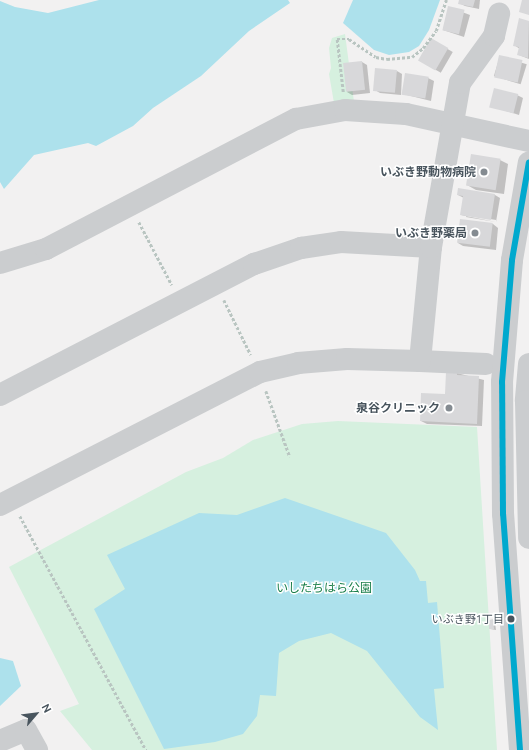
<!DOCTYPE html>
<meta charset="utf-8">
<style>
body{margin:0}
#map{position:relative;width:529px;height:750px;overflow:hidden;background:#f2f1f1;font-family:Ubuntu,"Noto Sans JP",sans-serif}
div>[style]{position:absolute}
.green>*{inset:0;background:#d6f0df}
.water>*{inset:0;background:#ade1ec}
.shadow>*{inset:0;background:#0003;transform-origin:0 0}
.building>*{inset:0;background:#d8d8da;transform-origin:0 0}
.path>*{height:2.5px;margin-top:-1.25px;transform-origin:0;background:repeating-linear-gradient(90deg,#b9c5c1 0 3px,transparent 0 5px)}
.minor>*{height:22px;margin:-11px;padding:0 11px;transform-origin:11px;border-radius:11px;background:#cbcdcf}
.bus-1>*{height:6px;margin:-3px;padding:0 3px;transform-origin:3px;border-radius:3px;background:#00a9ce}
.dots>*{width:11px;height:11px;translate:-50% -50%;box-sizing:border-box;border:2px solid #fff;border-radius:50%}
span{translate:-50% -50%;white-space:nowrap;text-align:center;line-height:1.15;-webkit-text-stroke:3px #fff;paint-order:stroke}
.bus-label{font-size:11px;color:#48545d}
.right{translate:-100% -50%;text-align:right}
.poi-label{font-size:12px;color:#48545d;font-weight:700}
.park-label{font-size:12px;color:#197e49}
.north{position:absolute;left:16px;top:694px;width:40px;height:40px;-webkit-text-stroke:3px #fff;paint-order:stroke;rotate:62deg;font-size:11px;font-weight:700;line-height:16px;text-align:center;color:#48545d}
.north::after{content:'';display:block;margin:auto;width:14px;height:18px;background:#48545d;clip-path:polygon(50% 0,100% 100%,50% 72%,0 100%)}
</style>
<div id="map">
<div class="green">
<div style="clip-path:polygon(345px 34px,354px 102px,334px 103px,329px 74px,331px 68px,329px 48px,332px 38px)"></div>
<div style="clip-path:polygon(338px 421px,477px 427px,497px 750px,92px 750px,60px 711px,79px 704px,9px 567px,186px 472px,223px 458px,253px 440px,302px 424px)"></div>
</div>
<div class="water">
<div style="clip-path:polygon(99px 0,288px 0,290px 3px,249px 31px,201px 76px,153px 108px,133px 126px,96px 146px,88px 143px,34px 155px,4px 189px,0 182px,0 1px,15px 7px,48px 13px)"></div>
<div style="clip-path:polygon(353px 0,440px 0,429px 30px,419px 46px,409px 52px,389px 55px,374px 50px,343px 23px)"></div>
<div style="clip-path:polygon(285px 498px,386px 533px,415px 570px,420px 581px,426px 581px,428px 603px,437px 602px,444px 688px,434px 689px,438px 730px,420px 717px,367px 651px,331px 633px,299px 641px,279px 653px,276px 696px,260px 695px,257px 716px,243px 734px,215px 742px,164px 749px,94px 609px,125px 589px,107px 555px,199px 513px,237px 515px)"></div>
<div style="clip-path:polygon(0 658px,13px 661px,21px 686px,0 706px)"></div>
</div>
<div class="shadow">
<div style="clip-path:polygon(460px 0,480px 0,479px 9px,465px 6px,459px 3px)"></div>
<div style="clip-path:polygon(449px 7px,470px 15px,464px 37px,443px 30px)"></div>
<div style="clip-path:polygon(520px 19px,529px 22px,529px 59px,519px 55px,520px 49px,514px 45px)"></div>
<div style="left:432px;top:40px;width:24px;height:24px;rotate:30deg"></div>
<div style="left:500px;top:56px;width:28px;height:21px;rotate:17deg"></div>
<div style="clip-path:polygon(362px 62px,367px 65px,370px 93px,352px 95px,347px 92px)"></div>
<div style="clip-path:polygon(397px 71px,402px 74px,401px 95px,380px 93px,375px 90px)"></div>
<div style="clip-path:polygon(428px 78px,434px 81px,431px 101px,403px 94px)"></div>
<div style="clip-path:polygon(517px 95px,523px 98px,519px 115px,490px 106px)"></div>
<div style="clip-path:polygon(500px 160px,508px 164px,504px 194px,476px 190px,467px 185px)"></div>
<div style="clip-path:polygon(evenodd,458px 195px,495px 195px,500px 198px,496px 222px,461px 215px,464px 198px,458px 195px,466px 215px,496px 220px,496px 222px,466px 217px,466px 215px)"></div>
<div style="clip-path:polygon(461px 220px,493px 224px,498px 228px,496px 250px,463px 246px,458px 243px)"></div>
<div style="clip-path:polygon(457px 373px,484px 380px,482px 426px,427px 424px,421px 421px,446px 395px)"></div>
<div style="clip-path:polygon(493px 620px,495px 622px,496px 630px,490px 629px)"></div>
</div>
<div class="building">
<div style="clip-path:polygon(459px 0,475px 0,473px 7px,458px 4px)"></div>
<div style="clip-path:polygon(522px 0,529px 0,529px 15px,519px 12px)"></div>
<div style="left:448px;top:6px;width:17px;height:25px;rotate:13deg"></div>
<div style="clip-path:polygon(519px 18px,529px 21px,528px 58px,517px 55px,519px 47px,513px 46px)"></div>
<div style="left:431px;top:38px;width:20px;height:26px;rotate:30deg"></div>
<div style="left:499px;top:55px;width:24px;height:23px;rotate:12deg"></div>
<div style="left:362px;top:61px;width:29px;height:19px;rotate:84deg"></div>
<div style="left:375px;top:68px;width:22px;height:23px;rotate:5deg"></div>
<div style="left:405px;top:73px;width:24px;height:22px;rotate:9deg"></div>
<div style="left:494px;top:88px;width:25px;height:20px;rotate:14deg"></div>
<div style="left:471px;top:154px;width:30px;height:32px;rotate:9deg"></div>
<div style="clip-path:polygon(458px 188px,495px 194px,491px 220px,460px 215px,463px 196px,457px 195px)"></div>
<div style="left:460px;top:219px;width:33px;height:24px;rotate:7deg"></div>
<div style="clip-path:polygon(446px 372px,457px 372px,457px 375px,479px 376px,477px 424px,420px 421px,421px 393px,445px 394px)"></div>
<div style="clip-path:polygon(493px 619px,494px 629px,489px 629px,489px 620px)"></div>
</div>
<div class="path">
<div style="left:343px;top:92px;width:53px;rotate:-96.5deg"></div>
<div style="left:337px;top:39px;width:12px"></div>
<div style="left:349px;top:39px;width:32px;rotate:34deg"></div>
<div style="left:376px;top:57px;width:11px;rotate:10deg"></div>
<div style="left:387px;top:59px;width:25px;rotate:-5deg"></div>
<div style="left:412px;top:57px;width:14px;rotate:-39deg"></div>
<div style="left:423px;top:48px;width:21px;rotate:-53deg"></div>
<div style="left:436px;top:31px;width:33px;rotate:-72deg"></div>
<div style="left:139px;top:222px;width:71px;rotate:62.4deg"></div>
<div style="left:224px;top:300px;width:61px;rotate:63.9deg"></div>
<div style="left:266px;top:391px;width:70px;rotate:70deg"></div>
<div style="left:20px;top:516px;width:266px;rotate:61.7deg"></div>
</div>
<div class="minor">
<div style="left:0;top:263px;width:48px;rotate:-16.9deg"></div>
<div style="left:46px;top:249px;width:282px;rotate:-27.5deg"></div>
<div style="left:296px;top:119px;width:50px;rotate:-10.4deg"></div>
<div style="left:345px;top:110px;width:61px;rotate:3.8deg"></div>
<div style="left:406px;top:114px;width:126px;rotate:12.4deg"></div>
<div style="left:420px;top:361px;width:66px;rotate:2.6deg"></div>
<div style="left:529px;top:364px;width:37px;rotate:95deg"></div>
<div style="left:526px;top:401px;width:137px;rotate:88.7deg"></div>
<div style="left:0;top:395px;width:286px;rotate:-27.3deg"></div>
<div style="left:254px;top:264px;width:50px;rotate:-18.8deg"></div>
<div style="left:301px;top:248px;width:40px;rotate:-8.5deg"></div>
<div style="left:341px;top:242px;width:90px;rotate:3.2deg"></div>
<div style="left:0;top:505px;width:292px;rotate:-27.1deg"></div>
<div style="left:260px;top:372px;width:39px;rotate:-13deg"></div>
<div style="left:298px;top:363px;width:49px;rotate:-4.7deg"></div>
<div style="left:347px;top:359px;width:73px;rotate:1.6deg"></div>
<div style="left:420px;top:361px;width:115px;rotate:-84.5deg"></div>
<div style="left:431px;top:247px;width:167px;rotate:-80deg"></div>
<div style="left:460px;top:83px;width:58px;rotate:-54.1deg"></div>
<div style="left:494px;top:36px;width:23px;rotate:-77deg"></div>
<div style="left:0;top:741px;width:28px;rotate:-23deg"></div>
<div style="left:26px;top:730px;width:23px;rotate:61deg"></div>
<div style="left:520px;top:750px;width:237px;rotate:-94.1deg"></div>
<div style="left:503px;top:514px;width:132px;rotate:-90.4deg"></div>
<div style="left:502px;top:382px;width:122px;rotate:-85.3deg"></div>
<div style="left:512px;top:260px;width:99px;rotate:-80.2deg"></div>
</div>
<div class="bus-1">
<div style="left:520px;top:750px;width:237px;rotate:-94.1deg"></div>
<div style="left:503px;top:514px;width:132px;rotate:-90.4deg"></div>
<div style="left:502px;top:382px;width:122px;rotate:-85.3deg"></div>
<div style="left:512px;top:260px;width:99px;rotate:-80.2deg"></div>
</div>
<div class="dots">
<div style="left:484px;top:172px;background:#848b91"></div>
<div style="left:475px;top:233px;background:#848b91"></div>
<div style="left:449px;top:408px;background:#848b91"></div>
<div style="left:511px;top:619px;background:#48545d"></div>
</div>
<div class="bus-label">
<span class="right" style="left:504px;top:619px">いぶき野1丁目</span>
</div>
<div class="poi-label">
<span class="right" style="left:476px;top:172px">いぶき野動物病院</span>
<span class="right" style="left:467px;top:233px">いぶき野薬局</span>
<span class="right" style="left:440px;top:408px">泉谷クリニック</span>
</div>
<div class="park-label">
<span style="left:324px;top:588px">いしたちはら公園</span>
</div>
<div class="north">N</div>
</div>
